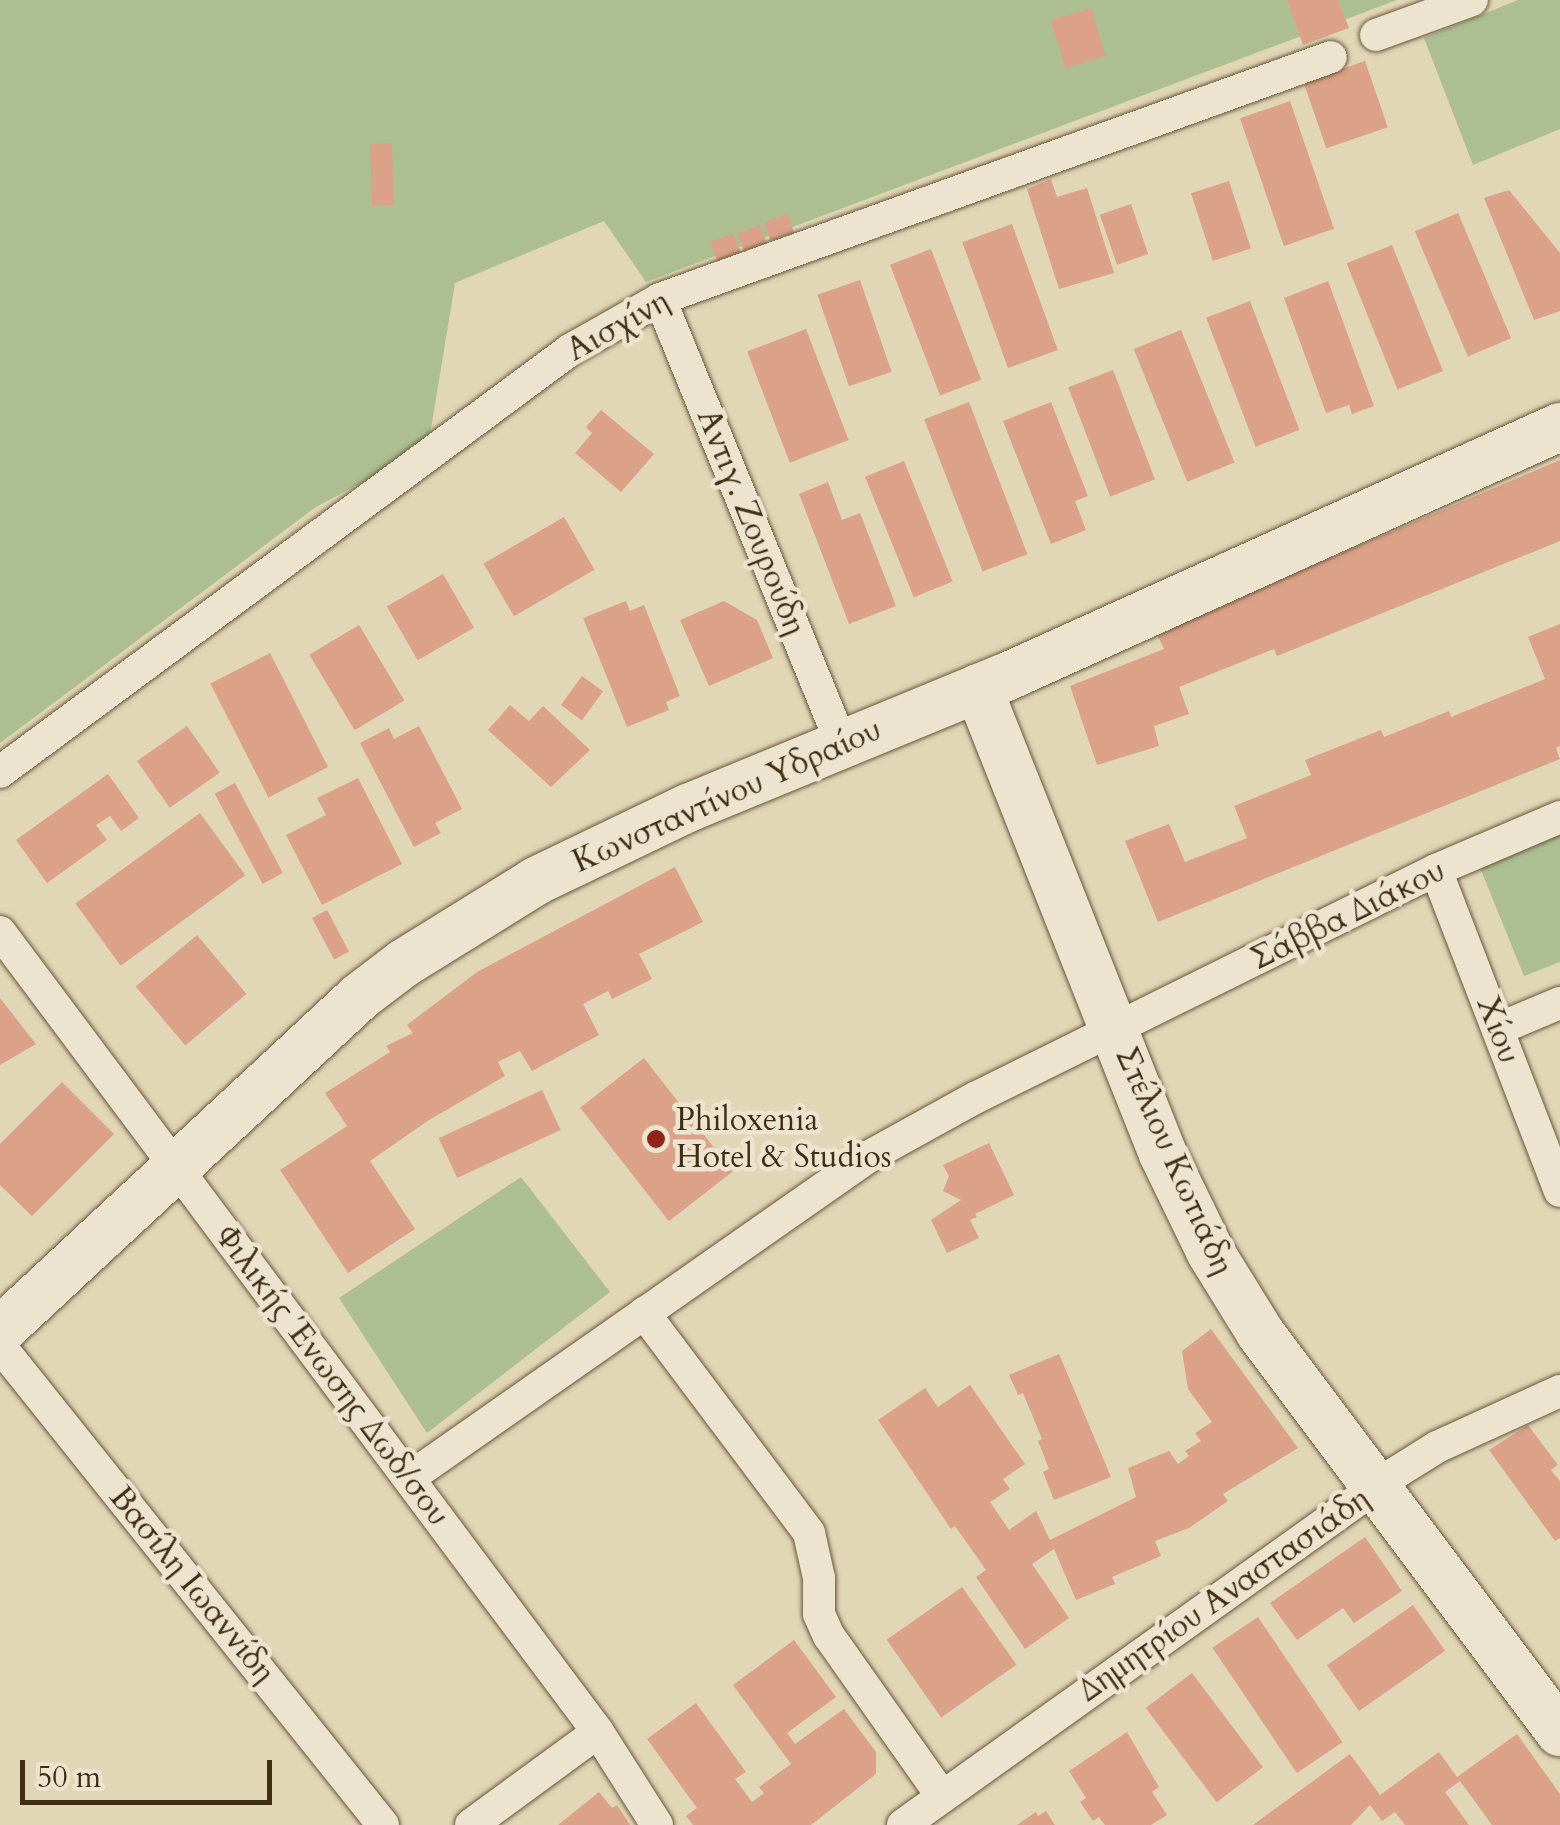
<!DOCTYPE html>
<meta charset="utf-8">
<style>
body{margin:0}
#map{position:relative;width:1560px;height:1825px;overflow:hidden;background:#e1d6b5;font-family:Cardo,serif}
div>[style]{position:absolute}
.green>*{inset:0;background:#adbf92}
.building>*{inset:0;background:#dca289;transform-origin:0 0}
.roads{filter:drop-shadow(0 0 2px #68573c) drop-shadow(0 0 2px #68573c)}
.street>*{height:32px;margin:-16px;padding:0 16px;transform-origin:16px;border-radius:16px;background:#ece4cf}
.secondary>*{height:48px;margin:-24px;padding:0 24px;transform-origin:24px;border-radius:24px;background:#ece4cf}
.dots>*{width:28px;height:28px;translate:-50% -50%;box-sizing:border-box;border:5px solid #ece4cf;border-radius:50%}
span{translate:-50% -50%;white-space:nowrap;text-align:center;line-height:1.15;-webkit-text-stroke:9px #ece4cf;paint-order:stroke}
.street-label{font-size:32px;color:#402d14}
.poi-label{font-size:32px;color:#402d14}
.left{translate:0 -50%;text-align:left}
.scale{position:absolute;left:20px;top:1760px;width:252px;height:45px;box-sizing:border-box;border:5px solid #402d14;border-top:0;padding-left:12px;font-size:30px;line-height:35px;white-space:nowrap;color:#402d14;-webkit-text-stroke:8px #ece4cf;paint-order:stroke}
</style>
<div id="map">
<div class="green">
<div style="clip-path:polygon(0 0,1397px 0,646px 282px,604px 221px,455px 283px,428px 447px,316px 507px,0 743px)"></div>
<div style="clip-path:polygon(1518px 0,1560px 0,1560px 129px,1473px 165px,1424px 38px)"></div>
<div style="clip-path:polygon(1560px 818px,1560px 962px,1524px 976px,1474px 853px)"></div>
<div style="clip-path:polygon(521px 1177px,610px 1292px,427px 1433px,339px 1298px)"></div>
</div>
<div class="building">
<div style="clip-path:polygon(1287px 0,1338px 0,1349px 28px,1303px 45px)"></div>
<div style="left:1091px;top:8px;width:50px;height:42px;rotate:73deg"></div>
<div style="left:1365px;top:61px;width:70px;height:65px;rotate:71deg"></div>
<div style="left:1290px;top:101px;width:135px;height:53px;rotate:71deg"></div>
<div style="left:392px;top:143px;width:62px;height:22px;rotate:88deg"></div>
<div style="clip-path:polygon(1051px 179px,1057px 197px,1087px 188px,1114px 273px,1059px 289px,1027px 189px)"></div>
<div style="left:1229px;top:181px;width:71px;height:40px;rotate:72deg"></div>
<div style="clip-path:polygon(1509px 190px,1560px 253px,1560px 311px,1534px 320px,1484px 198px)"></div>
<div style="left:1131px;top:204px;width:53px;height:33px;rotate:71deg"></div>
<div style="left:1458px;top:213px;width:136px;height:47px;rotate:67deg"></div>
<div style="left:788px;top:214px;width:20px;height:25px;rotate:72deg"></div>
<div style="left:1012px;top:224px;width:134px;height:53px;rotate:70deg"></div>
<div style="left:760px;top:225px;width:20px;height:24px;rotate:70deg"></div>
<div style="left:733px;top:233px;width:22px;height:25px;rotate:68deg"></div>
<div style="left:1392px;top:245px;width:136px;height:49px;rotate:68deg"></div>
<div style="left:931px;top:249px;width:140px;height:44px;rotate:69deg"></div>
<div style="left:860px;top:280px;width:97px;height:45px;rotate:71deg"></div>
<div style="clip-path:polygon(1328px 281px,1374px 406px,1352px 414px,1349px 405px,1326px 413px,1284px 298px)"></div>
<div style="left:1250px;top:301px;width:138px;height:47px;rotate:69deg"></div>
<div style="left:806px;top:329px;width:119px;height:63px;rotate:69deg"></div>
<div style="left:1181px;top:330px;width:143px;height:51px;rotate:68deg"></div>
<div style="left:1113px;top:370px;width:117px;height:48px;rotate:69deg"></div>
<div style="left:969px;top:402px;width:163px;height:48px;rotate:69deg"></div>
<div style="clip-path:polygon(1051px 402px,1088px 496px,1075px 501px,1086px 530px,1051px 544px,1003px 421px)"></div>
<div style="clip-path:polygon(601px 410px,654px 454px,621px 492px,575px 453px,592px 433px,586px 427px)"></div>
<div style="clip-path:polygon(1560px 460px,1560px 541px,1277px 656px,1274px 649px,1179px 687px,1189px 714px,1154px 726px,1159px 746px,1097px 765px,1070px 686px,1164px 649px,1156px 632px)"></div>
<div style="left:904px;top:461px;width:130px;height:42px;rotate:68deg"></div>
<div style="clip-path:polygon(828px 482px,842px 520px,860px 513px,896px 606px,849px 624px,799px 494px)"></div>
<div style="left:564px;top:517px;width:61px;height:93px;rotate:60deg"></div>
<div style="left:443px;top:574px;width:62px;height:65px;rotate:60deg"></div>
<div style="clip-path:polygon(626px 601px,630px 611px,644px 605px,680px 696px,666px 702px,669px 710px,627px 727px,583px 618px)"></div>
<div style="clip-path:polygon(724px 601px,757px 620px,773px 658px,709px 686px,680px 620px)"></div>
<div style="clip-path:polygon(1560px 624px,1560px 746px,1556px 748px,1560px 759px,1158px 922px,1125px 841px,1169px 824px,1185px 862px,1247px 838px,1234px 806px,1311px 775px,1305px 760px,1381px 730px,1384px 737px,1449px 711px,1451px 717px,1545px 679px,1528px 637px)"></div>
<div style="left:359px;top:625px;width:88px;height:58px;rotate:59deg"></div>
<div style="left:270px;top:653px;width:128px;height:67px;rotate:63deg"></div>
<div style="left:582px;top:676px;width:26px;height:36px;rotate:36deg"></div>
<div style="clip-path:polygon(510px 705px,529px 721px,543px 706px,590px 750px,551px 787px,488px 730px)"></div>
<div style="left:187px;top:726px;width:57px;height:61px;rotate:55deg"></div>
<div style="clip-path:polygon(419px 726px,462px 809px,435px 823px,441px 833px,414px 847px,360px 743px,389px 728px,394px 739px)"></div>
<div style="clip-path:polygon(108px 774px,139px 818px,121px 831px,110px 816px,96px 825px,107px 840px,47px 883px,16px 840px)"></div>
<div style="clip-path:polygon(358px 778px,402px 864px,322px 905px,286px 835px,326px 815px,317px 798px)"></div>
<div style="left:235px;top:783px;width:102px;height:23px;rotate:62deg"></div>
<div style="left:200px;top:813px;width:77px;height:154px;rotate:54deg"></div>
<div style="clip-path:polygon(675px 867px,703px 922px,639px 954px,652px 979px,612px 999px,608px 991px,583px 1004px,599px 1035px,532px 1071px,520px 1051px,498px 1062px,505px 1076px,429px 1120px,370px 1161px,415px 1229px,348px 1273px,280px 1170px,347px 1126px,325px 1093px,390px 1052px,386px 1046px,413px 1033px,407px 1025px,477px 972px)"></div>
<div style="left:327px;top:910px;width:47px;height:17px;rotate:62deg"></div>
<div style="left:197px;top:935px;width:77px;height:80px;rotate:50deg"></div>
<div style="clip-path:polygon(0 998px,36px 1044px,0 1065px)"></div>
<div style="left:644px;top:1058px;width:144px;height:81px;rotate:52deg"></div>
<div style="clip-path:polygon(62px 1082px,114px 1134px,32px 1216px,0 1185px,0 1144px)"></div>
<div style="left:542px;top:1090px;width:44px;height:114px;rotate:65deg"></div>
<div style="clip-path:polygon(989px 1143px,1014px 1195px,975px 1214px,977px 1217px,970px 1220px,979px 1238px,947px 1253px,931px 1220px,961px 1200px,943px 1191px,949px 1176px,943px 1165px)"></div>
<div style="clip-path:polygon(1211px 1329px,1298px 1448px,1223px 1494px,1228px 1501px,1189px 1528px,1155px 1541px,1161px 1556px,1112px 1577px,1115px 1584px,1076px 1600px,1054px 1549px,1032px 1564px,1069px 1618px,1025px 1649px,976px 1577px,986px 1570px,955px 1526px,951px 1529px,878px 1420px,925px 1388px,938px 1407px,970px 1385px,1025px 1464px,1003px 1479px,1010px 1489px,990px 1502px,1009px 1530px,1036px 1511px,1050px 1540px,1136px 1497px,1128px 1468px,1169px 1451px,1178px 1464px,1189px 1456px,1185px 1451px,1201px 1441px,1195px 1433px,1212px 1422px,1188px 1389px,1182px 1351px)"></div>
<div style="clip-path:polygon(1059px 1354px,1111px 1477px,1054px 1500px,1043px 1472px,1049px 1469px,1038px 1441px,1042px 1439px,1023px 1393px,1018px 1395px,1009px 1375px)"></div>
<div style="clip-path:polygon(1528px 1425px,1558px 1465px,1551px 1470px,1560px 1481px,1560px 1538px,1555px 1541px,1489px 1450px)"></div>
<div style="clip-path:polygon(1365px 1537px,1402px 1591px,1354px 1623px,1343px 1608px,1297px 1640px,1270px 1603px)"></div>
<div style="left:962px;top:1587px;width:95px;height:92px;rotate:55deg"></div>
<div style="left:1413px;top:1605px;width:56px;height:105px;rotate:55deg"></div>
<div style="left:1258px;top:1617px;width:151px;height:55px;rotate:56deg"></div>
<div style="clip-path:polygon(794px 1640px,836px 1697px,787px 1733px,795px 1744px,844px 1709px,876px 1752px,876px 1774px,811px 1825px,693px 1825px,686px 1816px,697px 1808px,647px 1739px,696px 1703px,746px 1772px,735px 1779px,752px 1802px,764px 1793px,759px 1787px,791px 1764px,733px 1685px)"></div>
<div style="left:1192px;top:1673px;width:118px;height:58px;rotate:53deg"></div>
<div style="clip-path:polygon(1127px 1732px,1159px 1787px,1152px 1792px,1167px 1815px,1151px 1825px,1105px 1825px,1099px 1817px,1093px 1821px,1080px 1802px,1086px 1798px,1069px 1771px)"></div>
<div style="clip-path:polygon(1517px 1734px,1560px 1794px,1560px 1825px,1492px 1825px,1460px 1781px,1445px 1792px,1469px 1825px,1405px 1825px,1395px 1812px,1382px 1821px,1370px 1805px,1351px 1825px,1253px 1825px,1350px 1754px,1380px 1795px,1439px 1752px,1457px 1777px)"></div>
<div style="clip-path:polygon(599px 1792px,612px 1808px,617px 1805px,630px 1825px,558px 1825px)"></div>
<div style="clip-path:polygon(1046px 1811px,1055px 1825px,1017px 1825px,1036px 1812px,1038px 1816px)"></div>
</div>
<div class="roads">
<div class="street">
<div style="left:1376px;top:35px;width:102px;rotate:-20deg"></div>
<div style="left:660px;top:299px;width:482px;rotate:67.8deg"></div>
<div style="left:0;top:772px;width:709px;rotate:-36.51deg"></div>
<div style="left:570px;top:350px;width:103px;rotate:-29.5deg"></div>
<div style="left:660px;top:299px;width:713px;rotate:-19.83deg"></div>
<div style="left:1436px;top:870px;width:344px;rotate:68.9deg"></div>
<div style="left:0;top:932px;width:999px;rotate:53.22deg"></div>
<div style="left:598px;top:1732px;width:110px;rotate:57.6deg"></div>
<div style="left:1498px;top:1029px;width:67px;rotate:-22.8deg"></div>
<div style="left:644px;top:1313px;width:275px;rotate:53.1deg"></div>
<div style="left:809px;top:1533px;width:46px;rotate:77.5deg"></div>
<div style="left:819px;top:1578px;width:36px;rotate:90deg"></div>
<div style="left:819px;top:1614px;width:24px;rotate:66deg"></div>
<div style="left:829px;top:1636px;width:194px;rotate:54.8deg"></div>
<div style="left:0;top:1346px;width:613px;rotate:51.35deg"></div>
<div style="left:409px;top:1478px;width:560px;rotate:-34.97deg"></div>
<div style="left:868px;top:1157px;width:122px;rotate:-28.9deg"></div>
<div style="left:975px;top:1098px;width:514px;rotate:-26.32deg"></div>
<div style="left:1436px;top:870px;width:135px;rotate:-23.1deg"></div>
<div style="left:471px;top:1825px;width:157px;rotate:-36.2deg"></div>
<div style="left:903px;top:1825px;width:607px;rotate:-35.55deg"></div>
<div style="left:1397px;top:1472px;width:47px;rotate:-32deg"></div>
<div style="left:1437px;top:1447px;width:135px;rotate:-24.5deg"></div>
</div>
<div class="secondary">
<div style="left:978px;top:688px;width:501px;rotate:68.35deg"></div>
<div style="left:1163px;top:1154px;width:110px;rotate:64.1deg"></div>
<div style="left:1211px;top:1253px;width:95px;rotate:58.3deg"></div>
<div style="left:1261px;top:1334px;width:498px;rotate:53.1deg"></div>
<div style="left:0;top:1331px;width:489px;rotate:-42.9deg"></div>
<div style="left:358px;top:998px;width:58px;rotate:-37.3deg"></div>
<div style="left:404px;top:963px;width:155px;rotate:-31.8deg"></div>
<div style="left:536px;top:881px;width:169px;rotate:-25.7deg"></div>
<div style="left:688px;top:808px;width:342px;rotate:-22.4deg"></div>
<div style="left:1004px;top:678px;width:610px;rotate:-24.3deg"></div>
</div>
</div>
<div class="dots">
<div style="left:656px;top:1139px;background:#8f2418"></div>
</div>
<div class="street-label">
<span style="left:618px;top:326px;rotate:-29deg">Αισχίνη</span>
<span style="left:751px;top:522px;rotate:68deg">Αντιγ. Ζουρούδη</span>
<span style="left:727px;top:796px;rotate:-24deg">Κωνσταντίνου Υδραίου</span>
<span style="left:1348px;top:915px;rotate:-26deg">Σάββα Διάκου</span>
<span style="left:1498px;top:1030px;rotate:69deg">Χίου</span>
<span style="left:1174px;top:1161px;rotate:66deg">Στέλιου Κωτιάδη</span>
<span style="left:332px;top:1376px;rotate:53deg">Φιλικής Ένωσης Δωδ/σου</span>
<span style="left:192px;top:1585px;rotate:51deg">Βασίλη Ιωαννίδη</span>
<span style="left:1224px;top:1595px;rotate:-35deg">Δημητρίου Αναστασιάδη</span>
</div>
<div class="poi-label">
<span class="left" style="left:676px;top:1139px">Philoxenia<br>Hotel &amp; Studios</span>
</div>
<div class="scale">50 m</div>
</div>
